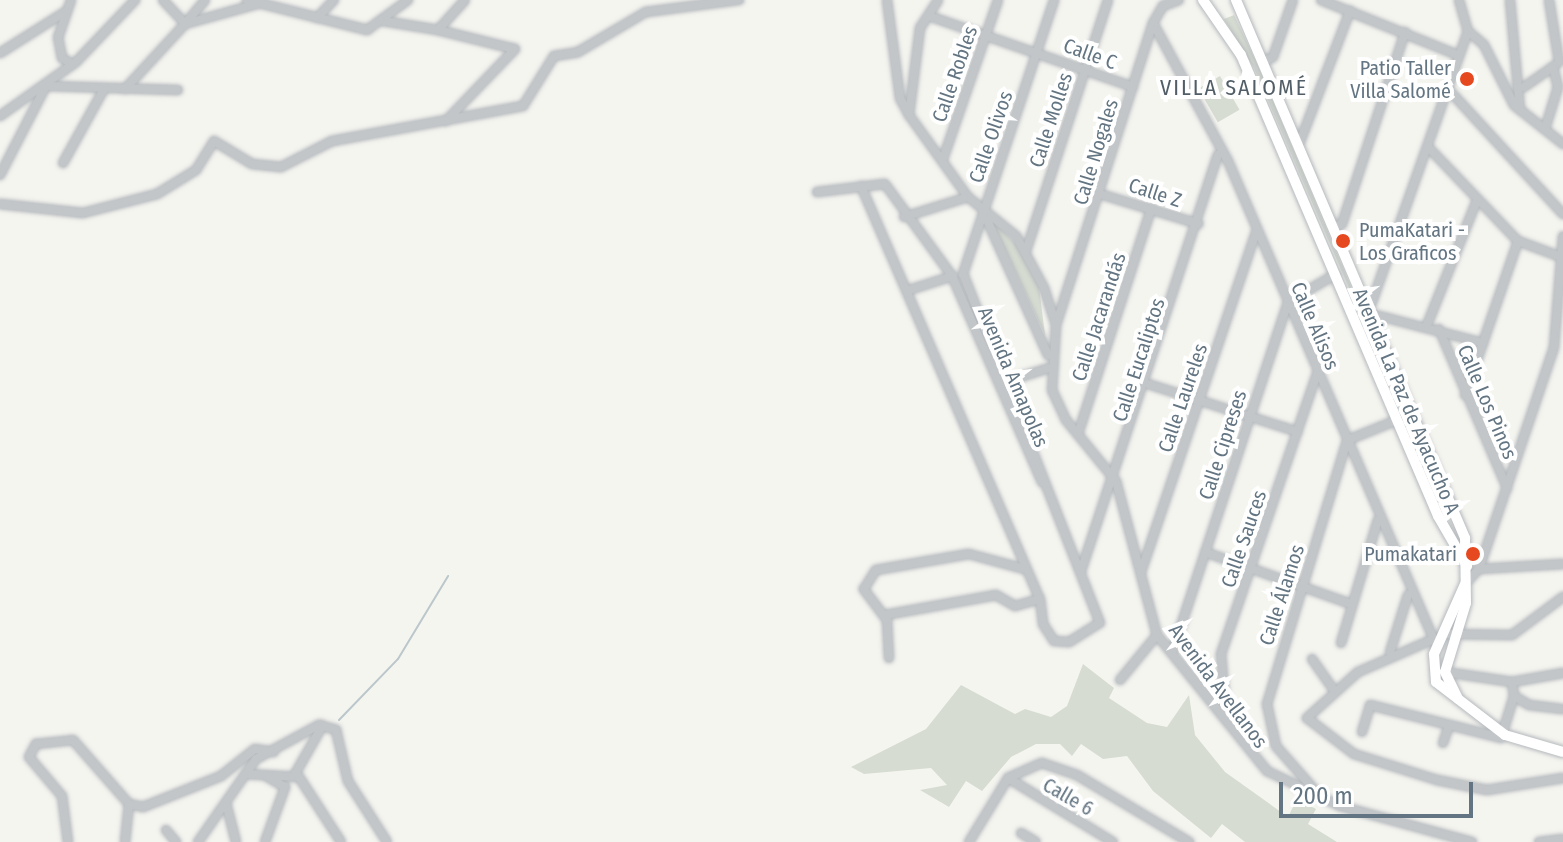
<!DOCTYPE html>
<meta charset="utf-8">
<style>
body{margin:0}
#map{position:relative;width:1563px;height:842px;overflow:hidden;background:#f5f5f0;font-family:"Fira Sans Condensed",sans-serif}
div>[style]{position:absolute}
.green>*{inset:0;background:#d6dcd1;transform-origin:0 0}
.stream>*{height:2px;margin:-1px;padding:0 1px;transform-origin:1px;border-radius:1px;background:#bbc7cb}
.roads{filter:drop-shadow(0 0 2px #b5b9bd) drop-shadow(0 0 2px #b5b9bd)}
.minor>*{height:8px;margin:-4px;padding:0 4px;transform-origin:4px;border-radius:4px;background:#c2c6c9}
.major>*{height:10px;margin:-5px;padding:0 5px;transform-origin:5px;border-radius:5px;background:#fff}
.dots>*{width:22px;height:22px;translate:-50% -50%;box-sizing:border-box;border:4px solid #fff;border-radius:50%}
span{translate:-50% -50%;white-space:nowrap;text-align:center;line-height:1.15;-webkit-text-stroke:8px #fff;paint-order:stroke}
.street-label{font-size:20px;color:#637582}
.poi-label{font-size:20px;color:#637582}
.right{translate:-100% -50%;text-align:right}
.left{translate:0 -50%;text-align:left}
.neighbourhood-label{font-size:22px;color:#515e67;letter-spacing:2px}
.scale{position:absolute;left:1279px;top:782px;width:194px;height:36px;box-sizing:border-box;border:4px solid #637582;border-top:0;padding-left:10px;font-size:24px;line-height:28px;white-space:nowrap;color:#637582;-webkit-text-stroke:6px #fff;paint-order:stroke}
</style>
<div id="map">
<div class="green">
<div style="clip-path:polygon(1234px 15px,1258px 66px,1462px 550px,1254px 68px,1224px 19px)"></div>
<div style="left:1220px;top:76px;width:39px;height:25px;rotate:60deg"></div>
<div style="clip-path:polygon(991px 219px,1019px 247px,1039px 287px,1045px 335px)"></div>
<div style="clip-path:polygon(1083px 664px,1114px 688px,1109px 698px,1147px 723px,1167px 727px,1189px 695px,1195px 735px,1225px 772px,1288px 817px,1297px 799px,1316px 809px,1308px 824px,1337px 842px,1245px 842px,1222px 824px,1211px 838px,1153px 791px,1127px 756px,1103px 759px,1081px 744px,1072px 756px,1060px 744px,1036px 744px,1011px 757px,982px 791px,966px 781px,949px 807px,920px 790px,947px 785px,931px 768px,864px 774px,851px 767px,926px 729px,961px 685px,1015px 714px,1025px 709px,1051px 717px,1067px 706px)"></div>
</div>
<div class="stream">
<div style="left:339px;top:720px;width:85px;rotate:-46deg"></div>
<div style="left:398px;top:659px;width:97px;rotate:-58.9deg"></div>
</div>
<div class="roads">
<div class="minor">
<div style="left:71px;top:0;width:39px;rotate:109deg"></div>
<div style="left:58px;top:37px;width:21px;rotate:79deg"></div>
<div style="left:62px;top:58px;width:12px;rotate:31deg"></div>
<div style="left:163px;top:0;width:33px;rotate:47deg"></div>
<div style="left:185px;top:24px;width:31px;rotate:-50deg"></div>
<div style="left:247px;top:0;width:124px;rotate:14deg"></div>
<div style="left:367px;top:30px;width:51px;rotate:-36.2deg"></div>
<div style="left:887px;top:0;width:99px;rotate:82.4deg"></div>
<div style="left:900px;top:98px;width:19px;rotate:62deg"></div>
<div style="left:909px;top:115px;width:101px;rotate:54.3deg"></div>
<div style="left:968px;top:197px;width:62px;rotate:39.1deg"></div>
<div style="left:1016px;top:236px;width:59px;rotate:61.7deg"></div>
<div style="left:1044px;top:288px;width:39px;rotate:72deg"></div>
<div style="left:1056px;top:325px;width:65px;rotate:93.5deg"></div>
<div style="left:1052px;top:390px;width:33px;rotate:65deg"></div>
<div style="left:1066px;top:420px;width:79px;rotate:50.7deg"></div>
<div style="left:1116px;top:481px;width:159px;rotate:75.1deg"></div>
<div style="left:1157px;top:635px;width:175px;rotate:51deg"></div>
<div style="left:1267px;top:771px;width:81px;rotate:25.6deg"></div>
<div style="left:1340px;top:806px;width:137px;rotate:15.3deg"></div>
<div style="left:1321px;top:0;width:148px;rotate:21.9deg"></div>
<div style="left:1459px;top:0;width:32px;rotate:74deg"></div>
<div style="left:1468px;top:31px;width:299px;rotate:109.5deg"></div>
<div style="left:1368px;top:313px;width:119px;rotate:14.6deg"></div>
<div style="left:1510px;top:0;width:110px;rotate:84.8deg"></div>
<div style="left:1549px;top:0;width:63px;rotate:80.8deg"></div>
<div style="left:932px;top:17px;width:213px;rotate:19.2deg"></div>
<div style="left:317px;top:18px;width:25px;rotate:-47deg"></div>
<div style="left:383px;top:21px;width:56px;rotate:9.3deg"></div>
<div style="left:438px;top:30px;width:40px;rotate:-48deg"></div>
<div style="left:1153px;top:23px;width:157px;rotate:61.5deg"></div>
<div style="left:1228px;top:161px;width:529px;rotate:66.73deg"></div>
<div style="left:438px;top:30px;width:79px;rotate:13.9deg"></div>
<div style="left:515px;top:49px;width:100px;rotate:133.8deg"></div>
<div style="left:1468px;top:31px;width:21px;rotate:41deg"></div>
<div style="left:1484px;top:45px;width:67px;rotate:63.4deg"></div>
<div style="left:1514px;top:105px;width:63px;rotate:38.5deg"></div>
<div style="left:0;top:53px;width:77px;rotate:-32.2deg"></div>
<div style="left:1262px;top:62px;width:12px;rotate:-24deg"></div>
<div style="left:1273px;top:57px;width:60px;rotate:-70.7deg"></div>
<div style="left:1524px;top:87px;width:38px;rotate:-35deg"></div>
<div style="left:125px;top:89px;width:88px;rotate:-47.3deg"></div>
<div style="left:185px;top:24px;width:75px;rotate:-15.5deg"></div>
<div style="left:1448px;top:89px;width:170px;rotate:47.4deg"></div>
<div style="left:909px;top:115px;width:88px;rotate:-82.8deg"></div>
<div style="left:920px;top:28px;width:33px;rotate:-57deg"></div>
<div style="left:0;top:116px;width:93px;rotate:-35.4deg"></div>
<div style="left:76px;top:62px;width:86px;rotate:-46.4deg"></div>
<div style="left:1545px;top:129px;width:44px;rotate:-72.8deg"></div>
<div style="left:1558px;top:87px;width:21px;rotate:-104deg"></div>
<div style="left:1298px;top:147px;width:146px;rotate:-69.1deg"></div>
<div style="left:1429px;top:148px;width:129px;rotate:46.3deg"></div>
<div style="left:1518px;top:241px;width:46px;rotate:20.4deg"></div>
<div style="left:943px;top:159px;width:168px;rotate:-70.9deg"></div>
<div style="left:63px;top:163px;width:85px;rotate:-61deg"></div>
<div style="left:0;top:175px;width:100px;rotate:-62.7deg"></div>
<div style="left:46px;top:86px;width:132px;rotate:1.7deg"></div>
<div style="left:861px;top:186px;width:450px;rotate:66.6deg"></div>
<div style="left:1040px;top:599px;width:25px;rotate:83deg"></div>
<div style="left:1043px;top:624px;width:20px;rotate:57deg"></div>
<div style="left:1054px;top:641px;width:15px;rotate:4deg"></div>
<div style="left:1069px;top:642px;width:36px;rotate:-32deg"></div>
<div style="left:1100px;top:623px;width:375px;rotate:-111.4deg"></div>
<div style="left:817px;top:192px;width:68px;rotate:-6.7deg"></div>
<div style="left:885px;top:184px;width:114px;rotate:53.9deg"></div>
<div style="left:952px;top:276px;width:225px;rotate:66.4deg"></div>
<div style="left:1100px;top:194px;width:103px;rotate:16.9deg"></div>
<div style="left:0;top:204px;width:83px;rotate:6.2deg"></div>
<div style="left:83px;top:213px;width:76px;rotate:-14.4deg"></div>
<div style="left:157px;top:194px;width:46px;rotate:-31.6deg"></div>
<div style="left:196px;top:170px;width:34px;rotate:-58deg"></div>
<div style="left:214px;top:141px;width:44px;rotate:31.2deg"></div>
<div style="left:252px;top:164px;width:29px;rotate:6deg"></div>
<div style="left:281px;top:167px;width:57px;rotate:-27deg"></div>
<div style="left:332px;top:141px;width:194px;rotate:-10.4deg"></div>
<div style="left:523px;top:106px;width:59px;rotate:-58.2deg"></div>
<div style="left:554px;top:56px;width:24px;rotate:-9deg"></div>
<div style="left:578px;top:52px;width:79px;rotate:-30.5deg"></div>
<div style="left:646px;top:12px;width:94px;rotate:-7.4deg"></div>
<div style="left:983px;top:211px;width:158px;rotate:65.7deg"></div>
<div style="left:904px;top:217px;width:67px;rotate:-17.4deg"></div>
<div style="left:1332px;top:227px;width:10px;rotate:-17deg"></div>
<div style="left:1342px;top:224px;width:202px;rotate:-71.8deg"></div>
<div style="left:1026px;top:251px;width:264px;rotate:-71.9deg"></div>
<div style="left:963px;top:274px;width:289px;rotate:-71.6deg"></div>
<div style="left:909px;top:290px;width:46px;rotate:-17.7deg"></div>
<div style="left:1056px;top:325px;width:317px;rotate:-72.2deg"></div>
<div style="left:1153px;top:23px;width:20px;rotate:-60deg"></div>
<div style="left:1163px;top:6px;width:17px;rotate:-21deg"></div>
<div style="left:1427px;top:325px;width:135px;rotate:-68.2deg"></div>
<div style="left:1439px;top:329px;width:173px;rotate:66.8deg"></div>
<div style="left:1008px;top:381px;width:43px;rotate:-17.6deg"></div>
<div style="left:1148px;top:384px;width:157px;rotate:17.7deg"></div>
<div style="left:1465px;top:395px;width:163px;rotate:-71deg"></div>
<div style="left:1078px;top:434px;width:237px;rotate:-72deg"></div>
<div style="left:1348px;top:440px;width:53px;rotate:-22.2deg"></div>
<div style="left:1205px;top:552px;width:155px;rotate:19.6deg"></div>
<div style="left:1479px;top:569px;width:84px;rotate:-3.4deg"></div>
<div style="left:1081px;top:571px;width:438px;rotate:-71.8deg"></div>
<div style="left:1141px;top:572px;width:359px;rotate:-71.3deg"></div>
<div style="left:1465px;top:584px;width:21px;rotate:-47deg"></div>
<div style="left:1479px;top:569px;width:234px;rotate:-71.3deg"></div>
<div style="left:1554px;top:347px;width:111px;rotate:-85.4deg"></div>
<div style="left:885px;top:615px;width:113px;rotate:-10.2deg"></div>
<div style="left:996px;top:595px;width:22px;rotate:30deg"></div>
<div style="left:1015px;top:606px;width:26px;rotate:-16deg"></div>
<div style="left:1443px;top:634px;width:69px;rotate:0.8deg"></div>
<div style="left:1512px;top:635px;width:64px;rotate:-36.7deg"></div>
<div style="left:1429px;top:641px;width:77px;rotate:156.4deg"></div>
<div style="left:1358px;top:672px;width:69px;rotate:138deg"></div>
<div style="left:1307px;top:718px;width:59px;rotate:37.5deg"></div>
<div style="left:1354px;top:754px;width:87px;rotate:17.4deg"></div>
<div style="left:1437px;top:780px;width:51px;rotate:11.3deg"></div>
<div style="left:1487px;top:790px;width:77px;rotate:-9deg"></div>
<div style="left:1341px;top:643px;width:128px;rotate:-73.3deg"></div>
<div style="left:1173px;top:650px;width:367px;rotate:-71.7deg"></div>
<div style="left:1288px;top:302px;width:56px;rotate:-30.3deg"></div>
<div style="left:1390px;top:652px;width:60px;rotate:-72.5deg"></div>
<div style="left:889px;top:658px;width:38px;rotate:-93deg"></div>
<div style="left:887px;top:620px;width:39px;rotate:-127deg"></div>
<div style="left:864px;top:589px;width:22px;rotate:-58deg"></div>
<div style="left:876px;top:570px;width:94px;rotate:-9.8deg"></div>
<div style="left:969px;top:554px;width:58px;rotate:15deg"></div>
<div style="left:1312px;top:659px;width:37px;rotate:55deg"></div>
<div style="left:1445px;top:672px;width:68px;rotate:8.5deg"></div>
<div style="left:1512px;top:682px;width:52px;rotate:-10deg"></div>
<div style="left:1120px;top:680px;width:58px;rotate:-50.6deg"></div>
<div style="left:1512px;top:682px;width:14px;rotate:82deg"></div>
<div style="left:1514px;top:696px;width:17px;rotate:31deg"></div>
<div style="left:1529px;top:705px;width:34px;rotate:7deg"></div>
<div style="left:1226px;top:713px;width:59px;rotate:-94.8deg"></div>
<div style="left:1221px;top:654px;width:297px;rotate:-71.1deg"></div>
<div style="left:1362px;top:732px;width:28px;rotate:-73deg"></div>
<div style="left:1370px;top:705px;width:135px;rotate:14.1deg"></div>
<div style="left:1501px;top:738px;width:44px;rotate:-72.8deg"></div>
<div style="left:1443px;top:743px;width:18px;rotate:-71deg"></div>
<div style="left:246px;top:774px;width:53px;rotate:3.2deg"></div>
<div style="left:299px;top:777px;width:77px;rotate:57.1deg"></div>
<div style="left:295px;top:774px;width:56px;rotate:-60.3deg"></div>
<div style="left:1008px;top:778px;width:123px;rotate:31.4deg"></div>
<div style="left:1318px;top:794px;width:64px;rotate:-131.2deg"></div>
<div style="left:1276px;top:746px;width:43px;rotate:-102.1deg"></div>
<div style="left:1267px;top:704px;width:275px;rotate:-73.1deg"></div>
<div style="left:226px;top:803px;width:40px;rotate:75.6deg"></div>
<div style="left:166px;top:830px;width:16px;rotate:50deg"></div>
<div style="left:1021px;top:833px;width:17px;rotate:31deg"></div>
<div style="left:68px;top:842px;width:46px;rotate:-97.4deg"></div>
<div style="left:62px;top:796px;width:51px;rotate:-130.2deg"></div>
<div style="left:29px;top:757px;width:15px;rotate:-62deg"></div>
<div style="left:36px;top:744px;width:37px;rotate:-6deg"></div>
<div style="left:73px;top:740px;width:85px;rotate:48.8deg"></div>
<div style="left:129px;top:804px;width:14px;rotate:12deg"></div>
<div style="left:143px;top:807px;width:84px;rotate:-21.7deg"></div>
<div style="left:221px;top:776px;width:43px;rotate:-38.5deg"></div>
<div style="left:255px;top:749px;width:19px;rotate:9deg"></div>
<div style="left:125px;top:842px;width:38px;rotate:-84deg"></div>
<div style="left:198px;top:842px;width:101px;rotate:-55.1deg"></div>
<div style="left:256px;top:759px;width:72px;rotate:-28.4deg"></div>
<div style="left:319px;top:725px;width:18px;rotate:16deg"></div>
<div style="left:336px;top:730px;width:52px;rotate:76.8deg"></div>
<div style="left:348px;top:781px;width:72px;rotate:57.4deg"></div>
<div style="left:265px;top:842px;width:59px;rotate:-70deg"></div>
<div style="left:285px;top:787px;width:22px;rotate:-150deg"></div>
<div style="left:969px;top:842px;width:75px;rotate:-58.6deg"></div>
<div style="left:1008px;top:778px;width:37px;rotate:-24deg"></div>
<div style="left:1042px;top:763px;width:37px;rotate:19deg"></div>
<div style="left:1077px;top:775px;width:131px;rotate:30.9deg"></div>
<div style="left:1539px;top:842px;width:24px;rotate:-7deg"></div>
</div>
<div class="major">
<div style="left:1203px;top:0;width:67px;rotate:55.4deg"></div>
<div style="left:1241px;top:55px;width:501px;rotate:66.86deg"></div>
<div style="left:1438px;top:516px;width:58px;rotate:59.9deg"></div>
<div style="left:1236px;top:0;width:585px;rotate:66.94deg"></div>
<div style="left:1465px;top:538px;width:65px;rotate:89.1deg"></div>
<div style="left:1466px;top:603px;width:72px;rotate:106.9deg"></div>
<div style="left:1445px;top:672px;width:30px;rotate:64deg"></div>
<div style="left:1465px;top:584px;width:77px;rotate:113.9deg"></div>
<div style="left:1434px;top:654px;width:28px;rotate:86deg"></div>
<div style="left:1436px;top:682px;width:87px;rotate:37.5deg"></div>
<div style="left:1505px;top:735px;width:60px;rotate:16.3deg"></div>
</div>
</div>
<div class="dots">
<div style="left:1467px;top:79px;background:#e6481f"></div>
<div style="left:1343px;top:241px;background:#e6481f"></div>
<div style="left:1473px;top:554px;background:#e6481f"></div>
</div>
<div class="street-label">
<span style="left:1090px;top:54px;rotate:20deg">Calle C</span>
<span style="left:955px;top:74px;rotate:-71deg">Calle Robles</span>
<span style="left:1051px;top:120px;rotate:-72deg">Calle Molles</span>
<span style="left:991px;top:137px;rotate:-71deg">Calle Olivos</span>
<span style="left:1096px;top:152px;rotate:-73deg">Calle Nogales</span>
<span style="left:1155px;top:193px;rotate:18deg">Calle Z</span>
<span style="left:1099px;top:317px;rotate:-72deg">Calle Jacarandás</span>
<span style="left:1315px;top:326px;rotate:67deg">Calle Alisos</span>
<span style="left:1139px;top:360px;rotate:-72deg">Calle Eucaliptos</span>
<span style="left:1013px;top:377px;rotate:67deg">Avenida Amapolas</span>
<span style="left:1183px;top:398px;rotate:-71deg">Calle Laureles</span>
<span style="left:1406px;top:401px;rotate:67deg">Avenida La Paz de Ayacucho A</span>
<span style="left:1487px;top:402px;rotate:67deg">Calle Los Pinos</span>
<span style="left:1223px;top:445px;rotate:-72deg">Calle Cipreses</span>
<span style="left:1244px;top:539px;rotate:-71deg">Calle Sauces</span>
<span style="left:1282px;top:595px;rotate:-72deg">Calle Álamos</span>
<span style="left:1218px;top:686px;rotate:53deg">Avenida Avellanos</span>
<span style="left:1068px;top:797px;rotate:30deg">Calle 6</span>
</div>
<div class="poi-label">
<span class="right" style="left:1451px;top:80px">Patio Taller<br>Villa Salomé</span>
<span class="left" style="left:1359px;top:242px">PumaKatari -<br>Los Graficos</span>
<span class="right" style="left:1457px;top:554px">Pumakatari</span>
</div>
<div class="neighbourhood-label">
<span style="left:1234px;top:88px">VILLA SALOMÉ</span>
</div>
<div class="scale">200 m</div>
</div>
